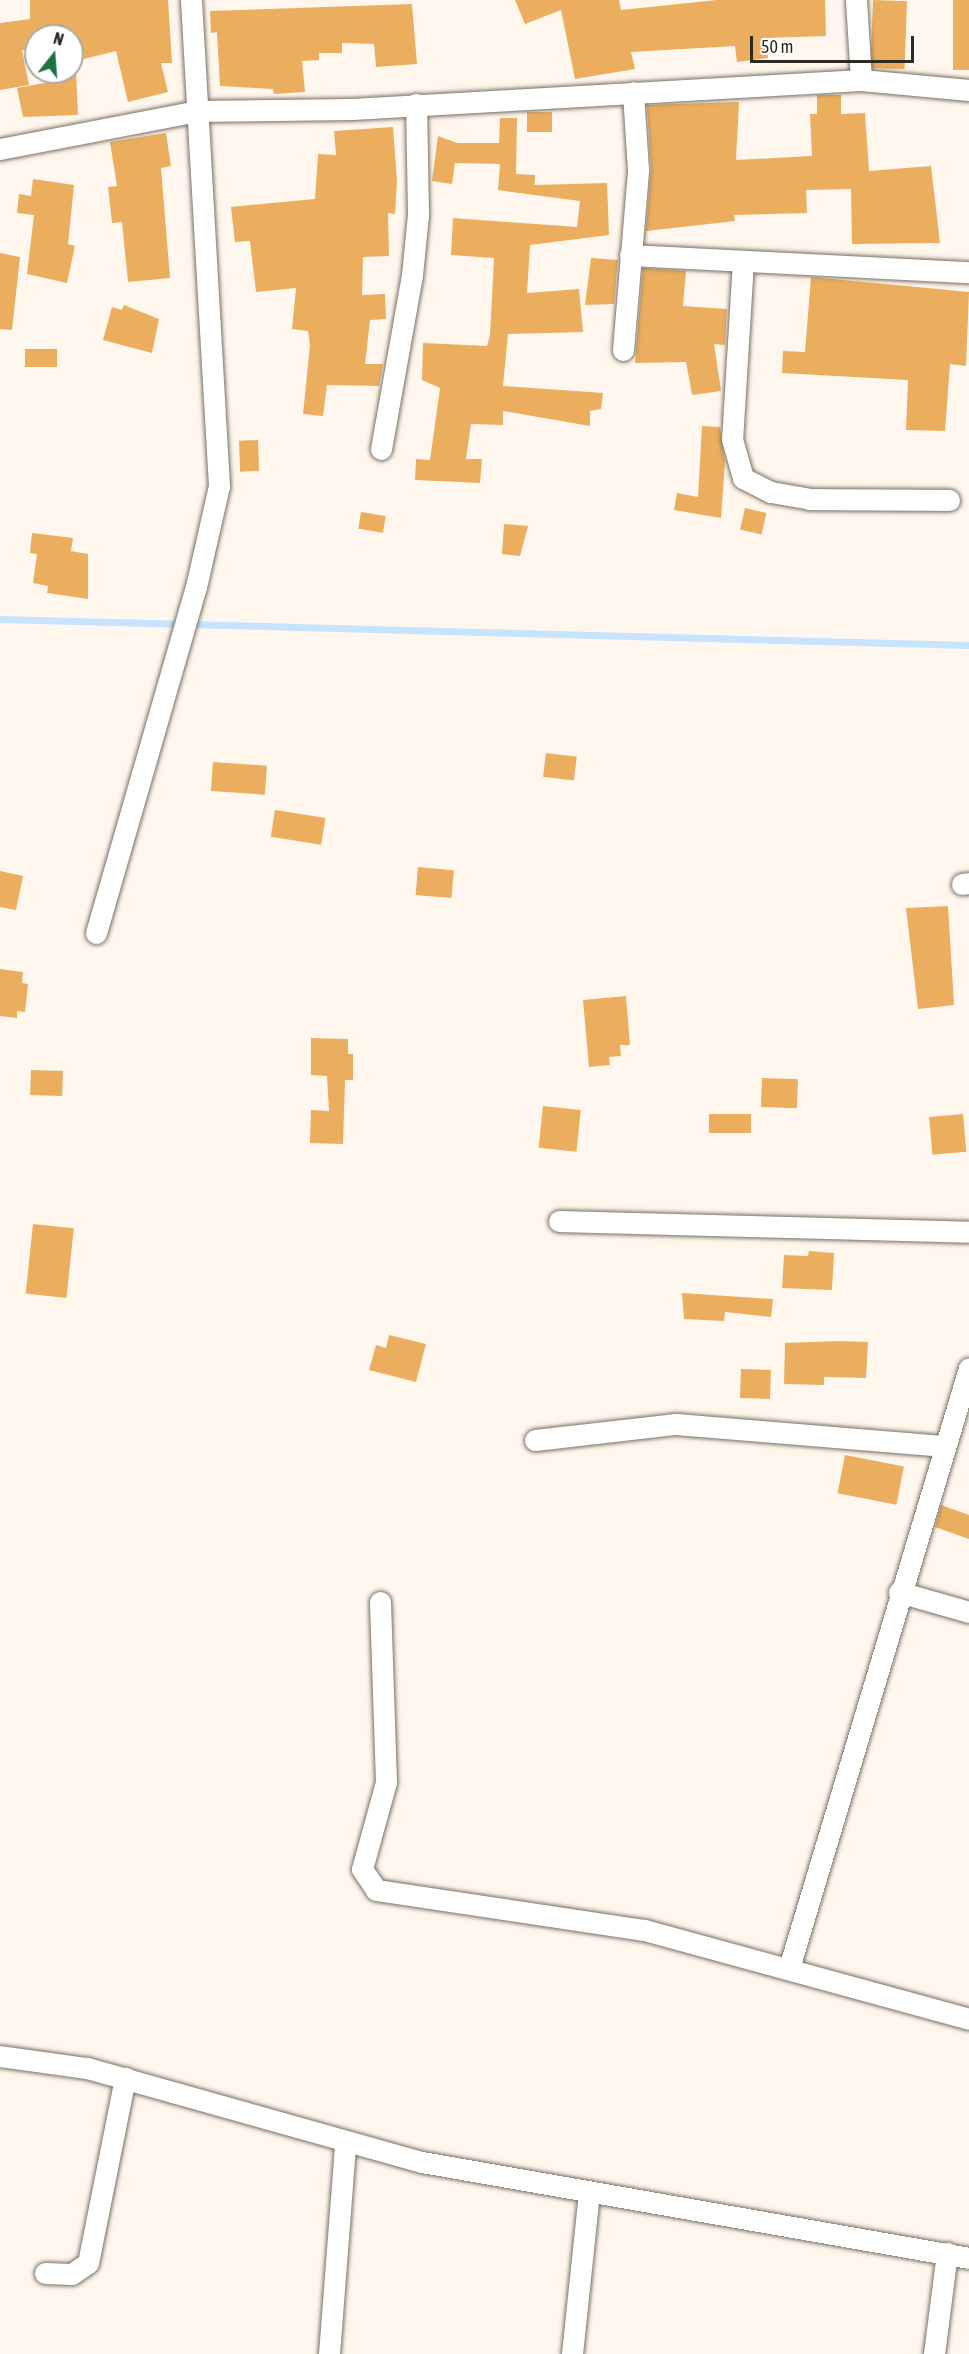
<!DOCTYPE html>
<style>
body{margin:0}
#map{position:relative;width:969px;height:2354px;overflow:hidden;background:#fff7ed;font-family:"Asap Condensed",sans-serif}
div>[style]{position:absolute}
.stream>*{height:7px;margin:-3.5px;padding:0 3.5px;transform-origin:3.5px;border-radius:3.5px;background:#c7e4ff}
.building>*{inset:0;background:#eaae5e;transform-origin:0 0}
.roads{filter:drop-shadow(0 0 2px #7a6f61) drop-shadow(0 0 2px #7a6f61)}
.minor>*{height:21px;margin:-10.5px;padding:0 10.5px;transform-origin:10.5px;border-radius:10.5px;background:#fff}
span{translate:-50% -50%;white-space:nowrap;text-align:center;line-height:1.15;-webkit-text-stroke:5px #fff;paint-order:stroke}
.north{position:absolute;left:24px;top:24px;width:60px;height:60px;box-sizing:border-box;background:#fff;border:2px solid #aba9a7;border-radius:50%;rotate:17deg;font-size:16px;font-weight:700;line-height:24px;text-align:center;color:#2d2923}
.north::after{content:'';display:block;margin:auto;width:21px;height:27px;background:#207142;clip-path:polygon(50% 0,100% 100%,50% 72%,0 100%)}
.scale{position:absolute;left:750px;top:36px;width:164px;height:27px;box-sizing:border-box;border:3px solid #2d2923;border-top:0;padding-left:8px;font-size:18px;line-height:21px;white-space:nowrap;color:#2d2923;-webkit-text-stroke:4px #fff;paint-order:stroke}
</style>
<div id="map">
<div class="stream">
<div style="left:0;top:619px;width:969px;rotate:1.54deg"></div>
</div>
<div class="building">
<div style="clip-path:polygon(30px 0,168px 0,172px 63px,161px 63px,168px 92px,128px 102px,116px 51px,72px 62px,72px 36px,36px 36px,36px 49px,22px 50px,29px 85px,0 90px,0 23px,30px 19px)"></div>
<div style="clip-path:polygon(515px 0,619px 0,621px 10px,717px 0,825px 0,826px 36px,765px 38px,768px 58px,737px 62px,735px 46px,631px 52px,635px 69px,575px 79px,561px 10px,525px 24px)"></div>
<div style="left:873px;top:0;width:34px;height:68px;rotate:2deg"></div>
<div style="left:953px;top:0;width:16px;height:70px"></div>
<div style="clip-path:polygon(412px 4px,417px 64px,376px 67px,374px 44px,342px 43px,342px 53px,319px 53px,319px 60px,302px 61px,305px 92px,274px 94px,273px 89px,220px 86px,217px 32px,211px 33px,210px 11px)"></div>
<div style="clip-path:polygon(60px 72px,76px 72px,78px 115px,23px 117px,17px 88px,60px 80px)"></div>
<div style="clip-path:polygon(817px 95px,841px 95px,841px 114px,865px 113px,869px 171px,931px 166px,940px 243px,852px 244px,851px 189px,806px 190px,807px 213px,734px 215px,735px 221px,646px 231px,651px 169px,647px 105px,739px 102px,736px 160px,812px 156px,810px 114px,817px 114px)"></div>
<div style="left:552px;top:112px;width:20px;height:25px;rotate:90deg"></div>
<div style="clip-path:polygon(500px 118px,517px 118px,516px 174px,535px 175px,534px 195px,498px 190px,500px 164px,455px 163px,452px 184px,432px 181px,438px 136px,457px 143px,499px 143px)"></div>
<div style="clip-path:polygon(393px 127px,397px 181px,395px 214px,388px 213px,389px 256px,363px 257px,362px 295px,385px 294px,386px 319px,370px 320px,365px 364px,383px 364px,379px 386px,327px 385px,323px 416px,303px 414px,310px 345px,308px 331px,292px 329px,296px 288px,256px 292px,250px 241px,235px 242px,231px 207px,315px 199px,318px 154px,336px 155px,334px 131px)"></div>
<div style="clip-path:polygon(166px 133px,171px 166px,161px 168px,170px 278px,128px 282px,122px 222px,112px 223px,108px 187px,117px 186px,110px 142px)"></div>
<div style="clip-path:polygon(33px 179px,74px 185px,68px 244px,75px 246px,67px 283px,27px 274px,34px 215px,17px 213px,19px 194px,31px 196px)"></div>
<div style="clip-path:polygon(607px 183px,609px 235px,530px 245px,527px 293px,579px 289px,583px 332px,508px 334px,503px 386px,603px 393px,601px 409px,590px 411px,590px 426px,503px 411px,503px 425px,471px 424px,466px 459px,482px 459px,480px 483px,415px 480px,416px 459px,430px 460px,440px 388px,422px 380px,423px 343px,487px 346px,490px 335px,494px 258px,451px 255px,453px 218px,577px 227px,580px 201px,534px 195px,534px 185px)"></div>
<div style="clip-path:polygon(0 253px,20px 257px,12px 330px,0 329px)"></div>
<div style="clip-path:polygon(591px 258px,618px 260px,614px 304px,585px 305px)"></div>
<div style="clip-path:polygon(643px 268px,686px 271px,683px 306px,727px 309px,725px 345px,714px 344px,721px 391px,692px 395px,686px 362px,635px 363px)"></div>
<div style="clip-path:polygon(811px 277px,969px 292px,966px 366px,950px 364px,945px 431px,906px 430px,908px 380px,782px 373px,783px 351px,805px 352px)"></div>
<div style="clip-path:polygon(124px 305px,159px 319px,152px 353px,103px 340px,112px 307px,122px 310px)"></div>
<div style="left:25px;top:349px;width:32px;height:18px"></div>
<div style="clip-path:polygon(702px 426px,720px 427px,725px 462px,721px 518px,674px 510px,677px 493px,698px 497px)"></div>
<div style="left:258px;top:440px;width:31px;height:19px;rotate:88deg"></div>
<div style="left:745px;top:508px;width:22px;height:22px;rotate:13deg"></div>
<div style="left:361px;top:512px;width:25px;height:17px;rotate:9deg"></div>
<div style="clip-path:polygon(504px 524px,528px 526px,520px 556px,502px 554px)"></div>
<div style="clip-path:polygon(32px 533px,73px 538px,71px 551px,88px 554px,88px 599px,47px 593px,48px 586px,33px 583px,37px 554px,30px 553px)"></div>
<div style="left:546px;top:753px;width:31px;height:24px;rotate:7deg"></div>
<div style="left:213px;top:762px;width:54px;height:29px;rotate:4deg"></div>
<div style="left:275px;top:810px;width:51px;height:27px;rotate:9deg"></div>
<div style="left:418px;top:867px;width:36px;height:28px;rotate:5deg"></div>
<div style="clip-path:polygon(0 871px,23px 876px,16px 910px,0 907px)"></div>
<div style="clip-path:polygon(948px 906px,954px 1005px,918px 1009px,906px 908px)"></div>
<div style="clip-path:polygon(0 969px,23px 972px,22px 983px,28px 984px,25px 1012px,17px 1011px,17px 1018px,0 1016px)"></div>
<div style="clip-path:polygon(626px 996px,630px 1045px,620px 1045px,621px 1056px,609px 1057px,610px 1065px,589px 1067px,583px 1000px)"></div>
<div style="clip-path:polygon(311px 1038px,348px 1039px,348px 1054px,353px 1054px,353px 1080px,345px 1080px,343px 1144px,310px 1143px,311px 1110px,329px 1111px,327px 1076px,311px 1075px)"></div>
<div style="left:31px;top:1070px;width:32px;height:25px;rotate:2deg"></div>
<div style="left:762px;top:1078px;width:36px;height:29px;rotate:2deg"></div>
<div style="left:543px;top:1106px;width:38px;height:42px;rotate:6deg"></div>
<div style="left:709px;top:1114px;width:42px;height:19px"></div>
<div style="left:963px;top:1114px;width:38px;height:34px;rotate:85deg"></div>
<div style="left:33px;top:1224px;width:41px;height:70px;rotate:6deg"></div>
<div style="clip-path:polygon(809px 1251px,834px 1253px,832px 1290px,782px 1288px,784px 1255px,808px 1256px)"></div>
<div style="clip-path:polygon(682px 1293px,773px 1299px,771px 1317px,725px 1312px,724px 1321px,684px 1319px)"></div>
<div style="clip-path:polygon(389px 1335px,426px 1344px,416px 1382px,369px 1370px,376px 1345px,386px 1348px)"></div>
<div style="clip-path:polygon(837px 1341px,868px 1342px,866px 1378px,824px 1377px,824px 1385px,784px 1384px,785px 1343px)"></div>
<div style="left:741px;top:1369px;width:30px;height:29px;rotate:2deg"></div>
<div style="left:845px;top:1455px;width:60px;height:39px;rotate:11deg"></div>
<div style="clip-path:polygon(941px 1505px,969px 1515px,969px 1539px,935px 1527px)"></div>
</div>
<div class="roads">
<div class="minor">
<div style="left:856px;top:0;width:80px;rotate:86.4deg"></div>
<div style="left:0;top:149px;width:201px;rotate:-10.9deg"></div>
<div style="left:197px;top:111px;width:155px;rotate:-0.7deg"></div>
<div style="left:352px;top:109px;width:510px;rotate:-3.26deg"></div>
<div style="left:861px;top:80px;width:108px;rotate:5.3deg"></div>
<div style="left:630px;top:255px;width:339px;rotate:2.9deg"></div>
<div style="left:743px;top:261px;width:178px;rotate:93.5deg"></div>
<div style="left:732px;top:439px;width:41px;rotate:74.2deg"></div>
<div style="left:743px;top:478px;width:31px;rotate:27deg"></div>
<div style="left:771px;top:492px;width:39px;rotate:10deg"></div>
<div style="left:809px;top:499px;width:140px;rotate:0.4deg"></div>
<div style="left:623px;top:350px;width:181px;rotate:-85.2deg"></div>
<div style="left:638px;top:170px;width:78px;rotate:-93.7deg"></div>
<div style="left:381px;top:449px;width:177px;rotate:-79.9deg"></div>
<div style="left:412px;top:275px;width:60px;rotate:-84.3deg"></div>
<div style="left:418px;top:215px;width:111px;rotate:-91deg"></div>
<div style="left:962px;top:884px;width:7px;rotate:-8deg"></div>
<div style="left:96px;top:933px;width:360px;rotate:-73.9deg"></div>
<div style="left:196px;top:587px;width:104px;rotate:-77.2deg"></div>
<div style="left:219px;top:486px;width:487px;rotate:-93.3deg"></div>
<div style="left:559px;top:1221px;width:410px;rotate:1.5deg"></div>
<div style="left:535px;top:1440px;width:142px;rotate:-6.5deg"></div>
<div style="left:676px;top:1424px;width:270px;rotate:4.7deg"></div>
<div style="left:899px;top:1592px;width:73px;rotate:15.9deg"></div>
<div style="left:380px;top:1602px;width:180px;rotate:88.1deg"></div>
<div style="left:386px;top:1782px;width:90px;rotate:105.4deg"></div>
<div style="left:362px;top:1869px;width:25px;rotate:56deg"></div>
<div style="left:376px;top:1890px;width:271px;rotate:8.5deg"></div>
<div style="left:644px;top:1930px;width:337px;rotate:15.3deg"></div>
<div style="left:789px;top:1968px;width:626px;rotate:-73.3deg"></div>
<div style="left:0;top:2056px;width:88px;rotate:7.9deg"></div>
<div style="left:87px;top:2068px;width:348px;rotate:15.7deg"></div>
<div style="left:422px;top:2162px;width:555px;rotate:9.95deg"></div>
<div style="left:45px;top:2273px;width:27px;rotate:2deg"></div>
<div style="left:72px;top:2274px;width:19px;rotate:-35deg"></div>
<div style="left:88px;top:2263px;width:189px;rotate:-78.7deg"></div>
<div style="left:329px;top:2354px;width:211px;rotate:-85.6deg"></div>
<div style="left:572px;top:2354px;width:162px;rotate:-84deg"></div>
<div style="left:934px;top:2354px;width:102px;rotate:-82.7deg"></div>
</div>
</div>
<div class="north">N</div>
<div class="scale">50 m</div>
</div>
